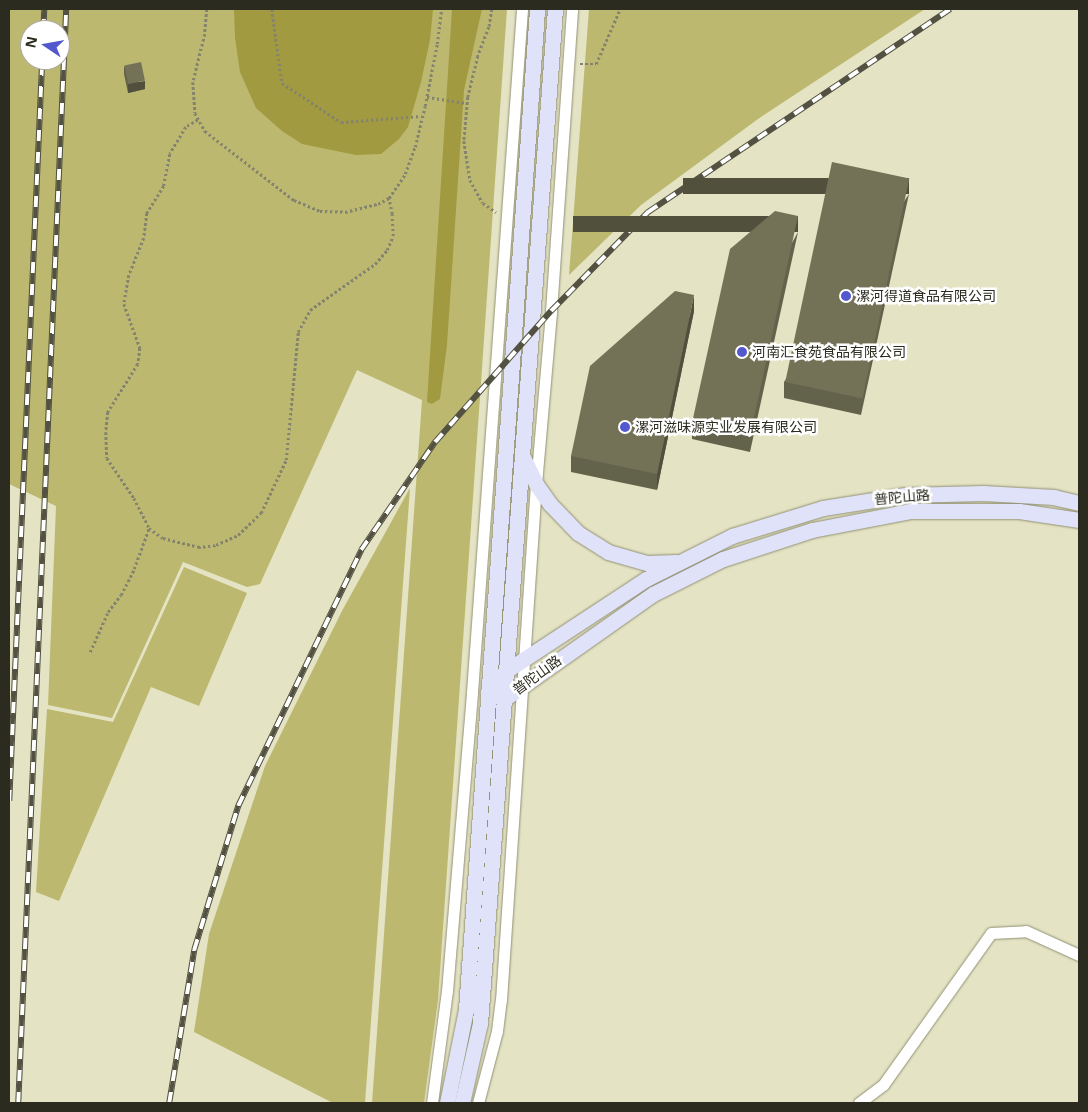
<!DOCTYPE html>
<meta charset="utf-8">
<style>
body{margin:0}
#map{position:relative;width:1088px;height:1112px;overflow:hidden;background:#e4e3c4;font-family:"Open Sans","Noto Sans SC",sans-serif}
div>[style]{position:absolute}
.green>*{inset:0;background:#bdb86f}
.water>*{inset:0;background:#a19a40}
.path>*{height:2.5px;margin-top:-1.25px;transform-origin:0;background:repeating-linear-gradient(90deg,#84836e 0 2.5px,transparent 0 5px)}
.roads{filter:drop-shadow(0 0 1px #929174) drop-shadow(0 0 1px #929174)}
.minor>*{height:11px;margin:-5.5px;padding:0 5.5px;transform-origin:5.5px;border-radius:5.5px;background:#fff}
.secondary>*{height:15px;margin:-7.5px;padding:0 7.5px;transform-origin:7.5px;border-radius:7.5px;background:#dfe2f9}
.rail>*{height:5.5px;margin-top:-2.75px;transform-origin:0;background:repeating-linear-gradient(90deg,#fff 0 11px,#525142 0 22px);box-sizing:border-box;border-block:1px solid #525142}
.wall>*{inset:0;background:#63624b}
.shaded-wall>*{inset:0;background:#50503d;transform-origin:0 0}
.building>*{inset:0;background:#737257;transform-origin:0 0}
.dots>*{width:14px;height:14px;translate:-50% -50%;box-sizing:border-box;border:2px solid #fff;border-radius:50%}
span{translate:-50% -50%;white-space:nowrap;text-align:center;line-height:1.15;-webkit-text-stroke:5px #fff;paint-order:stroke}
.poi-label{font-size:14px;color:#2c2b20}
.left{translate:0 -50%;text-align:left}
.street-label{font-size:14px;color:#2c2b20}
.frame{position:absolute;inset:0;border:10px solid #2c2b20;pointer-events:none}
.north{position:absolute;left:20px;top:20px;width:50px;height:50px;box-sizing:border-box;background:#fff;border:1px solid #abaaa6;border-radius:50%;rotate:282deg;font-size:14px;font-weight:700;line-height:20px;text-align:center;color:#2c2b20}
.north::after{content:'';display:block;margin:auto;width:18px;height:22px;background:#5458cf;clip-path:polygon(50% 0,100% 100%,50% 72%,0 100%)}
</style>
<div id="map">
<div class="green">
<div style="clip-path:polygon(evenodd,9px 9px,507px 9px,438px 1000px,424px 1103px,372px 1103px,422px 400px,357px 370px,260px 584px,247px 587px,183px 562px,112px 718px,48px 705px,56px 506px,9px 484px,9px 9px,30px 30px,60px 30px,60px 60px,30px 60px,30px 30px)"></div>
<div style="clip-path:polygon(589px 9px,925px 9px,758px 119px,641px 205px,569px 275px)"></div>
<div style="clip-path:polygon(410px 488px,365px 1103px,333px 1103px,194px 1032px,209px 934px,265px 766px,343px 609px)"></div>
<div style="clip-path:polygon(184px 567px,247px 593px,199px 706px,151px 687px,59px 901px,36px 892px,47px 709px,113px 722px)"></div>
</div>
<div class="water">
<div style="clip-path:polygon(234px 9px,433px 9px,430px 40px,421px 82px,408px 127px,399px 139px,381px 154px,356px 155px,302px 144px,282px 131px,256px 108px,240px 72px,235px 38px)"></div>
<div style="clip-path:polygon(452px 9px,482px 9px,464px 90px,447px 345px,440px 399px,432px 404px,427px 402px)"></div>
</div>
<div class="path">
<div style="left:207px;top:9px;width:25px;rotate:95deg"></div>
<div style="left:205px;top:34px;width:49px;rotate:104deg"></div>
<div style="left:193px;top:82px;width:31px;rotate:86deg"></div>
<div style="left:195px;top:113px;width:21px;rotate:61deg"></div>
<div style="left:205px;top:131px;width:113px;rotate:37.8deg"></div>
<div style="left:294px;top:200px;width:28px;rotate:23deg"></div>
<div style="left:320px;top:211px;width:25px;rotate:2deg"></div>
<div style="left:345px;top:212px;width:34px;rotate:-14deg"></div>
<div style="left:378px;top:204px;width:13px;rotate:-29deg"></div>
<div style="left:389px;top:198px;width:29px;rotate:-56deg"></div>
<div style="left:405px;top:174px;width:29px;rotate:-70deg"></div>
<div style="left:415px;top:147px;width:42px;rotate:-76.3deg"></div>
<div style="left:425px;top:106px;width:63px;rotate:-79deg"></div>
<div style="left:437px;top:44px;width:35px;rotate:-83deg"></div>
<div style="left:272px;top:9px;width:75px;rotate:82.3deg"></div>
<div style="left:282px;top:83px;width:71px;rotate:33.5deg"></div>
<div style="left:341px;top:122px;width:81px;rotate:-4.2deg"></div>
<div style="left:492px;top:9px;width:18px;rotate:99deg"></div>
<div style="left:489px;top:27px;width:31px;rotate:111deg"></div>
<div style="left:478px;top:56px;width:42px;rotate:103.7deg"></div>
<div style="left:468px;top:97px;width:44px;rotate:95.2deg"></div>
<div style="left:464px;top:141px;width:39px;rotate:81deg"></div>
<div style="left:470px;top:180px;width:26px;rotate:61deg"></div>
<div style="left:483px;top:203px;width:16px;rotate:35deg"></div>
<div style="left:580px;top:64px;width:16px"></div>
<div style="left:596px;top:64px;width:60px;rotate:-66.4deg"></div>
<div style="left:427px;top:97px;width:40px;rotate:8.5deg"></div>
<div style="left:198px;top:120px;width:14px;rotate:150deg"></div>
<div style="left:186px;top:127px;width:31px;rotate:121deg"></div>
<div style="left:170px;top:154px;width:33px;rotate:101deg"></div>
<div style="left:164px;top:186px;width:32px;rotate:122deg"></div>
<div style="left:147px;top:213px;width:25px;rotate:97deg"></div>
<div style="left:144px;top:238px;width:40px;rotate:112deg"></div>
<div style="left:129px;top:275px;width:29px;rotate:100deg"></div>
<div style="left:124px;top:304px;width:47px;rotate:70deg"></div>
<div style="left:140px;top:348px;width:16px;rotate:97deg"></div>
<div style="left:138px;top:364px;width:57px;rotate:122deg"></div>
<div style="left:108px;top:412px;width:20px;rotate:96deg"></div>
<div style="left:106px;top:432px;width:26px;rotate:88deg"></div>
<div style="left:107px;top:458px;width:48px;rotate:56deg"></div>
<div style="left:134px;top:498px;width:34px;rotate:63deg"></div>
<div style="left:149px;top:528px;width:17px;rotate:36deg"></div>
<div style="left:163px;top:538px;width:36px;rotate:14deg"></div>
<div style="left:198px;top:547px;width:18px;rotate:-6deg"></div>
<div style="left:216px;top:545px;width:24px;rotate:-24deg"></div>
<div style="left:238px;top:535px;width:32px;rotate:-44deg"></div>
<div style="left:261px;top:513px;width:59px;rotate:-64.7deg"></div>
<div style="left:286px;top:460px;width:129px;rotate:-84.6deg"></div>
<div style="left:298px;top:332px;width:25px;rotate:-61deg"></div>
<div style="left:310px;top:310px;width:80px;rotate:-35.3deg"></div>
<div style="left:375px;top:264px;width:18px;rotate:-49deg"></div>
<div style="left:387px;top:250px;width:15px;rotate:-67deg"></div>
<div style="left:393px;top:236px;width:22px;rotate:-93deg"></div>
<div style="left:392px;top:214px;width:16px;rotate:-101deg"></div>
<div style="left:90px;top:652px;width:44px;rotate:-65.8deg"></div>
<div style="left:108px;top:612px;width:21px;rotate:-53deg"></div>
<div style="left:121px;top:595px;width:29px;rotate:-63deg"></div>
<div style="left:134px;top:569px;width:44px;rotate:-69.9deg"></div>
</div>
<div class="roads">
<div class="minor">
<div style="left:432px;top:1103px;width:113px;rotate:-82.4deg"></div>
<div style="left:447px;top:991px;width:300px;rotate:-85.2deg"></div>
<div style="left:472px;top:692px;width:685px;rotate:-85.81deg"></div>
<div style="left:478px;top:1103px;width:74px;rotate:-75.2deg"></div>
<div style="left:497px;top:1031px;width:31px;rotate:-83deg"></div>
<div style="left:501px;top:1000px;width:517px;rotate:-86.12deg"></div>
<div style="left:536px;top:484px;width:174px;rotate:-85deg"></div>
<div style="left:551px;top:311px;width:303px;rotate:-86deg"></div>
<div style="left:859px;top:1103px;width:30px;rotate:-37deg"></div>
<div style="left:883px;top:1085px;width:186px;rotate:-54.6deg"></div>
<div style="left:991px;top:933px;width:35px;rotate:-3deg"></div>
<div style="left:1026px;top:931px;width:58px;rotate:24.4deg"></div>
</div>
<div class="secondary">
<div style="left:522px;top:455px;width:32px;rotate:64deg"></div>
<div style="left:536px;top:484px;width:24px;rotate:55deg"></div>
<div style="left:550px;top:504px;width:40px;rotate:46deg"></div>
<div style="left:578px;top:533px;width:36px;rotate:32deg"></div>
<div style="left:608px;top:552px;width:41px;rotate:15.8deg"></div>
<div style="left:647px;top:563px;width:29px;rotate:-2deg"></div>
<div style="left:1079px;top:503px;width:26px;rotate:-167deg"></div>
<div style="left:1054px;top:497px;width:71px;rotate:-176.8deg"></div>
<div style="left:983px;top:493px;width:78px;rotate:178.5deg"></div>
<div style="left:905px;top:495px;width:83px;rotate:171deg"></div>
<div style="left:823px;top:508px;width:95px;rotate:162.9deg"></div>
<div style="left:732px;top:536px;width:96px;rotate:153.4deg"></div>
<div style="left:646px;top:579px;width:168px;rotate:146.7deg"></div>
<div style="left:506px;top:671px;width:28px;rotate:131deg"></div>
<div style="left:488px;top:692px;width:17px;rotate:24deg"></div>
<div style="left:504px;top:699px;width:182px;rotate:-35.2deg"></div>
<div style="left:653px;top:594px;width:78px;rotate:-26.6deg"></div>
<div style="left:723px;top:559px;width:94px;rotate:-18deg"></div>
<div style="left:812px;top:530px;width:101px;rotate:-10.9deg"></div>
<div style="left:911px;top:511px;width:108px"></div>
<div style="left:1019px;top:511px;width:61px;rotate:8.5deg"></div>
<div style="left:447px;top:1103px;width:95px;rotate:-78.5deg"></div>
<div style="left:466px;top:1010px;width:1004px;rotate:-85.94deg"></div>
<div style="left:462px;top:1103px;width:82px;rotate:-77.3deg"></div>
<div style="left:480px;top:1023px;width:1017px;rotate:-85.77deg"></div>
</div>
</div>
<div class="rail">
<div style="left:43px;top:30px;width:21px;rotate:-87deg"></div>
<div style="left:9px;top:801px;width:742px;rotate:-87.45deg"></div>
<div style="left:18px;top:1103px;width:1095px;rotate:-87.49deg"></div>
<div style="left:169px;top:1103px;width:155px;rotate:-80.7deg"></div>
<div style="left:194px;top:950px;width:151px;rotate:-73deg"></div>
<div style="left:238px;top:806px;width:284px;rotate:-64.3deg"></div>
<div style="left:361px;top:550px;width:131px;rotate:-55.6deg"></div>
<div style="left:435px;top:442px;width:175px;rotate:-48.5deg"></div>
<div style="left:551px;top:311px;width:139px;rotate:-45.6deg"></div>
<div style="left:648px;top:212px;width:364px;rotate:-33.9deg"></div>
</div>
<div class="wall">
<div style="clip-path:polygon(124px 66px,145px 89px,128px 93px,124px 74px)"></div>
<div style="clip-path:polygon(909px 194px,861px 415px,784px 398px,784px 382px)"></div>
<div style="clip-path:polygon(798px 232px,750px 452px,692px 439px,692px 423px)"></div>
<div style="clip-path:polygon(694px 311px,657px 490px,571px 472px,571px 456px)"></div>
</div>
<div class="shaded-wall">
<div style="clip-path:polygon(145px 81px,145px 89px,128px 93px,128px 84px)"></div>
<div style="left:909px;top:178px;width:16px;height:226px;rotate:90deg"></div>
<div style="left:798px;top:216px;width:16px;height:225px;rotate:90deg"></div>
<div style="clip-path:polygon(694px 295px,694px 311px,657px 490px,657px 474px)"></div>
</div>
<div class="building">
<div style="left:141px;top:62px;width:19px;height:17px;rotate:78deg"></div>
<div style="left:832px;top:162px;width:79px;height:225px;rotate:12deg"></div>
<div style="clip-path:polygon(775px 211px,798px 216px,750px 436px,692px 423px,730px 249px)"></div>
<div style="clip-path:polygon(675px 291px,694px 295px,657px 474px,571px 456px,590px 366px)"></div>
</div>
<div class="dots">
<div style="left:846px;top:296px;background:#5458cf"></div>
<div style="left:742px;top:352px;background:#5458cf"></div>
<div style="left:625px;top:427px;background:#5458cf"></div>
</div>
<div class="poi-label">
<span class="left" style="left:856px;top:296px">漯河得道食品有限公司</span>
<span class="left" style="left:752px;top:352px">河南汇食苑食品有限公司</span>
<span class="left" style="left:635px;top:427px">漯河滋味源实业发展有限公司</span>
</div>
<div class="street-label">
<span style="left:902px;top:497px;rotate:-5deg">普陀山路</span>
<span style="left:537px;top:675px;rotate:-36deg">普陀山路</span>
</div>
<div class="frame"></div>
<div class="north">N</div>
</div>
